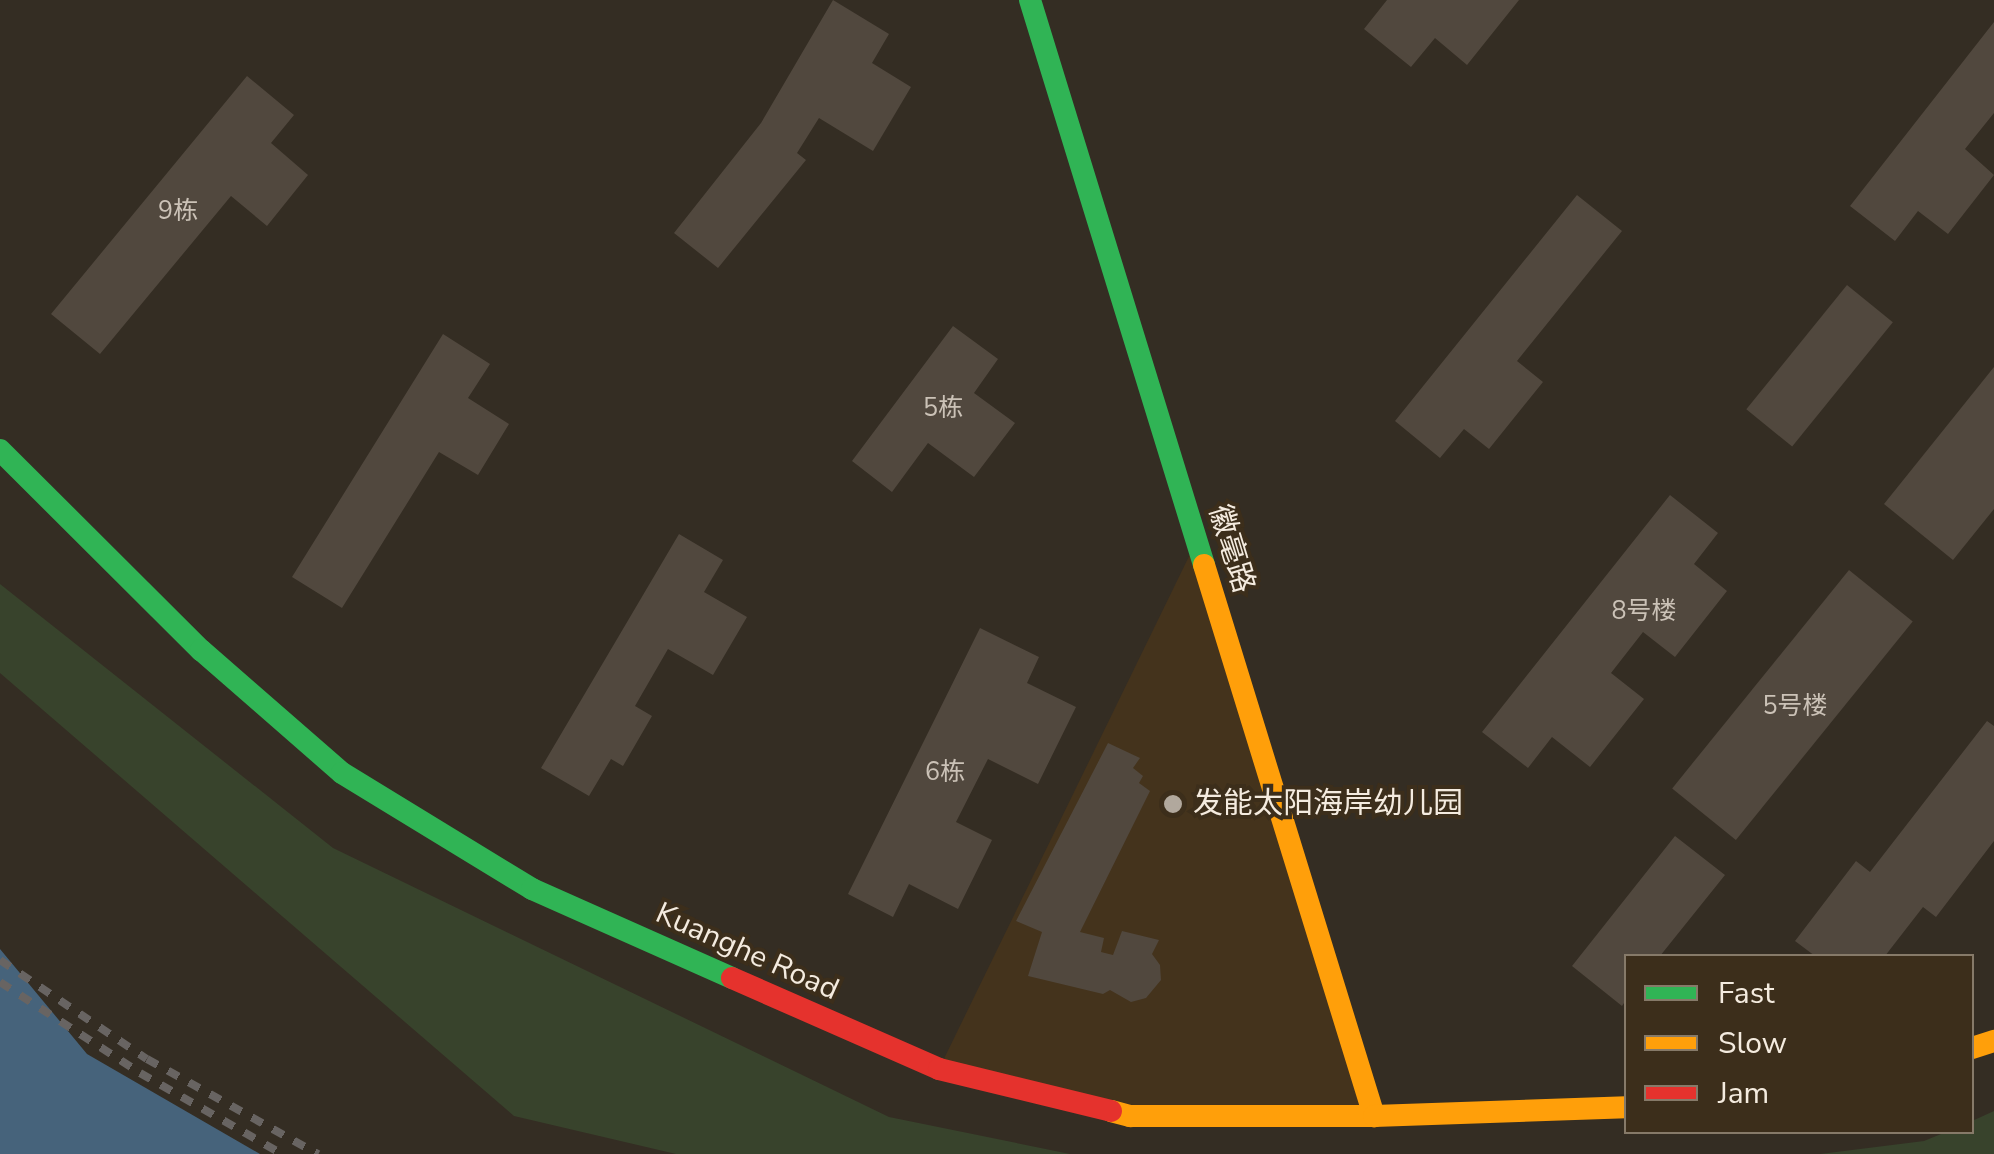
<!DOCTYPE html>
<meta charset="utf-8">
<style>
body{margin:0}
#map{position:relative;width:1994px;height:1154px;overflow:hidden;background:#342d23;font-family:"Nunito Sans","Noto Sans SC",sans-serif}
div>[style]{position:absolute}
.built>*{inset:0;background:#44331c}
.green>*{inset:0;background:#38432c}
.water>*{inset:0;background:#46637b}
.building>*{inset:0;background:#51483e;transform-origin:0 0}
.fast>*{height:22px;margin:-11px;padding:0 11px;transform-origin:11px;border-radius:11px;background:#30b455}
.slow>*{height:22px;margin:-11px;padding:0 11px;transform-origin:11px;border-radius:11px;background:#ff9f0a}
.jam>*{height:22px;margin:-11px;padding:0 11px;transform-origin:11px;border-radius:11px;background:#e5322d}
.rail>*{height:8px;margin-top:-4px;transform-origin:0;background:repeating-linear-gradient(90deg,#686462 0 12px,transparent 0 24px)}
.dots>*{width:28px;height:28px;translate:-50% -50%;box-sizing:border-box;border:5px solid #3c2e1b;border-radius:50%}
span{translate:-50% -50%;white-space:nowrap;text-align:center;line-height:1.15;-webkit-text-stroke:8px #3c2e1b;paint-order:stroke}
.number-label{font-size:25px;color:#cbc2b7}
.number-label span{-webkit-text-stroke-width:0}
.street-label{font-size:30px;color:#f4ebdf}
.poi-label{font-size:30px;color:#f4ebdf}
.left{translate:0 -50%;text-align:left}
.legend{position:absolute;left:1624px;top:954px;width:350px;height:180px;box-sizing:border-box;background:#3c2e1b;border:2px solid #867a69;margin:0;padding:12px 18px;list-style:none;font-size:30px;color:#f4ebdf}
.legend li{display:flex;align-items:center;gap:20px;height:50px}
.legend b{width:50px;border:2px solid #867a69}
</style>
<div id="map">
<div class="built">
<div style="clip-path:polygon(1197px 540px,1374px 1116px,1130px 1116px,939px 1069px)"></div>
</div>
<div class="green">
<div style="clip-path:polygon(0 584px,333px 848px,889px 1117px,1070px 1154px,676px 1154px,514px 1116px,0 673px)"></div>
<div style="clip-path:polygon(1994px 1111px,1994px 1154px,1820px 1154px,1924px 1141px,1946px 1132px,1972px 1132px,1972px 1121px)"></div>
</div>
<div class="water">
<div style="clip-path:polygon(0 949px,87px 1054px,260px 1154px,0 1154px)"></div>
</div>
<div class="building">
<div style="clip-path:polygon(833px 0,889px 34px,872px 63px,911px 87px,873px 151px,819px 118px,797px 153px,806px 160px,718px 268px,674px 233px,761px 123px)"></div>
<div style="clip-path:polygon(1387px 0,1519px 0,1467px 65px,1435px 38px,1411px 67px,1364px 29px)"></div>
<div style="clip-path:polygon(1994px 22px,1994px 113px,1965px 149px,1994px 175px,1948px 234px,1918px 211px,1895px 241px,1850px 206px)"></div>
<div style="clip-path:polygon(247px 76px,294px 115px,271px 143px,308px 175px,267px 226px,231px 196px,100px 354px,51px 314px)"></div>
<div style="clip-path:polygon(1577px 195px,1622px 231px,1517px 361px,1543px 382px,1489px 449px,1464px 429px,1440px 458px,1395px 421px)"></div>
<div style="left:1847px;top:285px;width:59px;height:160px;rotate:39deg"></div>
<div style="clip-path:polygon(953px 326px,998px 359px,974px 393px,1015px 423px,974px 477px,928px 443px,892px 492px,852px 461px)"></div>
<div style="clip-path:polygon(443px 334px,490px 364px,468px 398px,509px 424px,478px 475px,439px 452px,342px 608px,292px 577px)"></div>
<div style="clip-path:polygon(1994px 367px,1994px 509px,1953px 560px,1884px 504px)"></div>
<div style="clip-path:polygon(1670px 495px,1718px 533px,1694px 564px,1727px 591px,1675px 657px,1643px 632px,1611px 673px,1644px 699px,1590px 767px,1552px 737px,1528px 768px,1482px 732px)"></div>
<div style="clip-path:polygon(679px 534px,723px 560px,704px 592px,747px 617px,713px 675px,668px 649px,635px 706px,652px 716px,623px 766px,611px 759px,589px 796px,541px 768px)"></div>
<div style="left:1849px;top:570px;width:82px;height:281px;rotate:39deg"></div>
<div style="clip-path:polygon(980px 628px,1039px 657px,1027px 683px,1076px 707px,1038px 784px,988px 759px,956px 822px,992px 840px,958px 909px,909px 884px,893px 917px,848px 894px)"></div>
<div style="clip-path:polygon(1987px 721px,1994px 726px,1994px 841px,1936px 917px,1923px 907px,1885px 956px,1815px 956px,1795px 941px,1856px 861px,1870px 872px)"></div>
<div style="clip-path:polygon(1108px 743px,1140px 758px,1133px 768px,1143px 776px,1139px 783px,1150px 791px,1080px 932px,1104px 938px,1101px 952px,1113px 955px,1122px 931px,1159px 940px,1152px 954px,1160px 965px,1161px 980px,1146px 998px,1131px 1002px,1110px 990px,1103px 994px,1028px 976px,1042px 932px,1016px 921px)"></div>
<div style="clip-path:polygon(1675px 836px,1725px 875px,1660px 956px,1626px 956px,1626px 1000px,1622px 1006px,1572px 966px)"></div>
</div>
<div class="fast">
<div style="left:1030px;top:0;width:591px;rotate:72.88deg"></div>
<div style="left:0;top:450px;width:284px;rotate:44.9deg"></div>
<div style="left:201px;top:650px;width:187px;rotate:41.1deg"></div>
<div style="left:342px;top:773px;width:223px;rotate:31.4deg"></div>
<div style="left:532px;top:889px;width:219px;rotate:24deg"></div>
</div>
<div class="slow">
<div style="left:1204px;top:565px;width:577px;rotate:72.85deg"></div>
<div style="left:1972px;top:1048px;width:23px;rotate:-18deg"></div>
<div style="left:1111px;top:1111px;width:20px;rotate:15deg"></div>
<div style="left:1130px;top:1116px;width:244px"></div>
<div style="left:1374px;top:1116px;width:252px;rotate:-2deg"></div>
</div>
<div class="jam">
<div style="left:732px;top:978px;width:226px;rotate:23.7deg"></div>
<div style="left:939px;top:1069px;width:177px;rotate:13.7deg"></div>
</div>
<div class="rail">
<div style="left:0;top:960px;width:177px;rotate:34deg"></div>
<div style="left:147px;top:1059px;width:196px;rotate:29.1deg"></div>
<div style="left:0;top:982px;width:167px;rotate:33deg"></div>
<div style="left:140px;top:1073px;width:163px;rotate:29.7deg"></div>
</div>
<div class="dots">
<div style="left:1173px;top:804px;background:#b1a89d"></div>
</div>
<div class="number-label">
<span style="left:178px;top:211px">9栋</span>
<span style="left:943px;top:408px">5栋</span>
<span style="left:1644px;top:611px">8号楼</span>
<span style="left:1795px;top:706px">5号楼</span>
<span style="left:945px;top:772px">6栋</span>
</div>
<div class="street-label">
<span style="left:1231px;top:549px;rotate:73deg">徽毫路</span>
<span style="left:747px;top:952px;rotate:24deg">Kuanghe Road</span>
</div>
<div class="poi-label">
<span class="left" style="left:1193px;top:804px">发能太阳海岸幼儿园</span>
</div>
<ul class="legend">
<li><b style="height:12px;background:#30b455"></b>Fast</li>
<li><b style="height:12px;background:#ff9f0a"></b>Slow</li>
<li><b style="height:12px;background:#e5322d"></b>Jam</li>
</ul>
</div>
